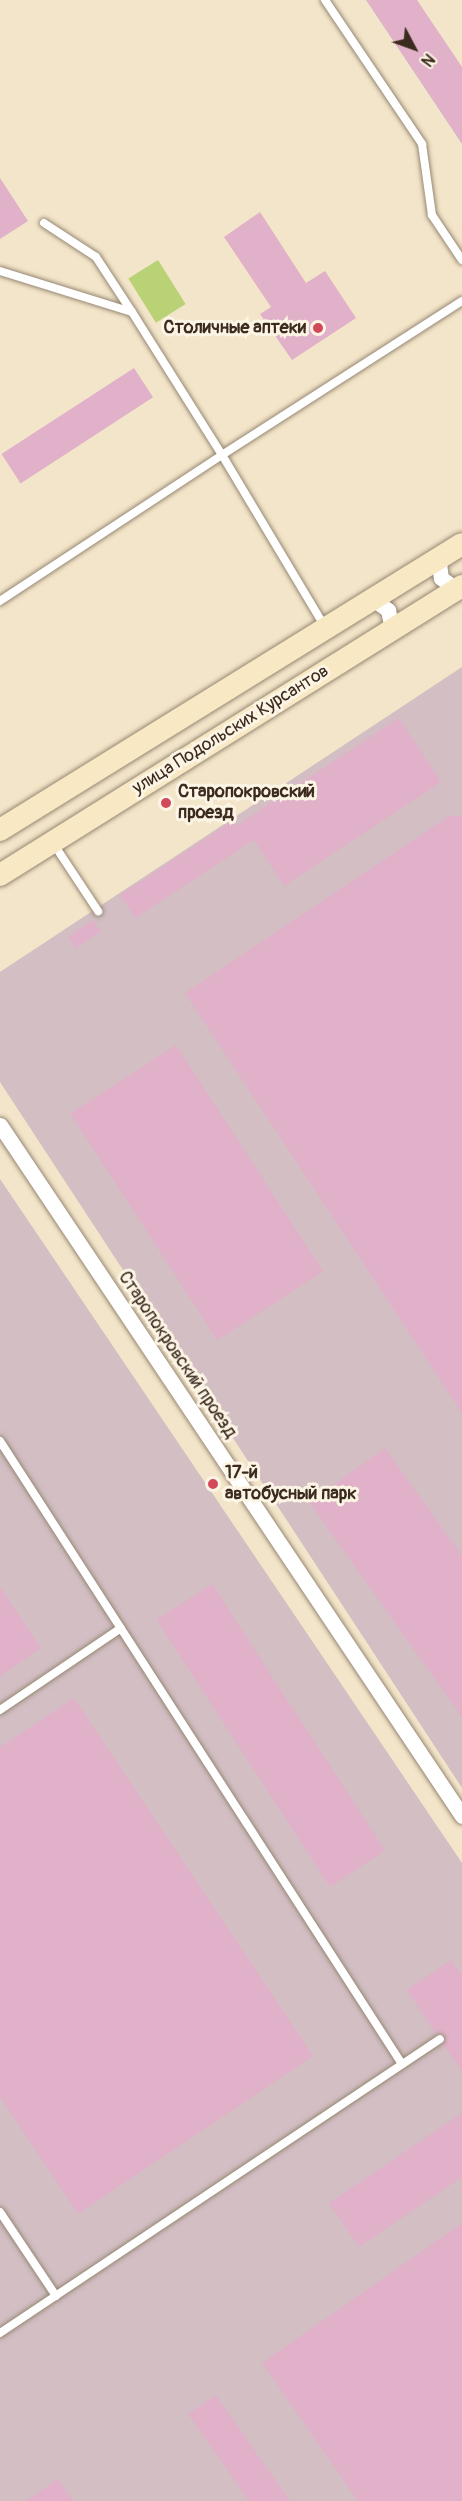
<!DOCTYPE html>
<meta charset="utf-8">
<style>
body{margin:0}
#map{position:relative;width:462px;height:2501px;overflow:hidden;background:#f3e5c9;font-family:Pangolin,sans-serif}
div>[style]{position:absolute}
.industrial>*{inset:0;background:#d2bec3}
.green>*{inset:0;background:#bad276;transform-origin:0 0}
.building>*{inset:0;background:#e0b1c9;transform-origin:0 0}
.roads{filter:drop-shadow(0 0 2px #978874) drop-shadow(0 0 2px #978874)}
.lane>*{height:8px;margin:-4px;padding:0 4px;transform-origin:4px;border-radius:4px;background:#fff}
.street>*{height:15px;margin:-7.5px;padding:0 7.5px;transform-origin:7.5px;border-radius:7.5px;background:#fff}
.secondary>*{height:22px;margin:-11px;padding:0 11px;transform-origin:11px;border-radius:11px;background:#f8e8c3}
.dots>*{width:16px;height:16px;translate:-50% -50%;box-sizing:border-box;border:3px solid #fcf5e5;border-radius:50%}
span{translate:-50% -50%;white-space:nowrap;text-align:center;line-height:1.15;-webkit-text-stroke:6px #fcf5e5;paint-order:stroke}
.poi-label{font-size:18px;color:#3b2a1e;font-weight:700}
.right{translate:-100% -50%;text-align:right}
.left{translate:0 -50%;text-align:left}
.street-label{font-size:18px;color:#3b2a1e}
.north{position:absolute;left:384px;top:18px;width:60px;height:60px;-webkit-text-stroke:4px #fcf5e5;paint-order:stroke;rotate:131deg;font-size:16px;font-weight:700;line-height:24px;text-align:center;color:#3b2a1e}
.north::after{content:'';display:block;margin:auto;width:21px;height:27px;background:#3b2a1e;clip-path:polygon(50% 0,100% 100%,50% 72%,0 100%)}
</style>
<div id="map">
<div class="industrial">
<div style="clip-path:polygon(462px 667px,462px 1788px,0 1082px,0 972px)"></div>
<div style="clip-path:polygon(0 1179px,462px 1863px,462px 2501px,0 2501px)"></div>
</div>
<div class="green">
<div style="left:158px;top:260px;width:52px;height:35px;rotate:58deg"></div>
</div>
<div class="building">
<div style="clip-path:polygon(366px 0,417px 0,462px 67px,462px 144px)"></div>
<div style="clip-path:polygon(0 178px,28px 221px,0 239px)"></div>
<div style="clip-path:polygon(260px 212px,306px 283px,325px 271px,356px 318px,292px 360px,260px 314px,271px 307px,224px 237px)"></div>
<div style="left:134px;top:368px;width:35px;height:158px;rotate:57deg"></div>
<div style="clip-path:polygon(399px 718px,441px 782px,284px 886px,254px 840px,135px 918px,120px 895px,232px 821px,236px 826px)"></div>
<div style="clip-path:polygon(449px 816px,462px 816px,462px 1413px,185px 993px)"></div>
<div style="left:93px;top:920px;width:14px;height:30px;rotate:56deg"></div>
<div style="left:176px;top:1045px;width:270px;height:126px;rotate:57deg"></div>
<div style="clip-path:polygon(385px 1448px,462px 1556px,462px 1717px,309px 1502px)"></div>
<div style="left:212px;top:1584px;width:318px;height:66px;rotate:57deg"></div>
<div style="clip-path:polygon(0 1587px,41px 1648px,0 1676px)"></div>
<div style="clip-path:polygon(74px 1698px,313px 2056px,78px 2214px,0 2097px,0 1747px)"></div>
<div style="clip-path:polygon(451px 1960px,462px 1976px,462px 2072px,443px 2044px,445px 2035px,436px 2034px,407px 1990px)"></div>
<div style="clip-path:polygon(462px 2113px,462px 2177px,359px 2247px,329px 2203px)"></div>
<div style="clip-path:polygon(462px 2223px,462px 2501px,358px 2501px,262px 2363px)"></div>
<div style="clip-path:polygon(216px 2395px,290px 2501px,249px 2501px,188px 2414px)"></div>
<div style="clip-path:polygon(58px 2479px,73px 2501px,26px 2501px)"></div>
</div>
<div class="roads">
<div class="lane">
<div style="left:325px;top:0;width:174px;rotate:56deg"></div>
<div style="left:422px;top:144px;width:72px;rotate:82deg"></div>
<div style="left:432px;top:215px;width:54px;rotate:56.3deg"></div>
<div style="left:44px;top:223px;width:62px;rotate:33.2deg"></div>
<div style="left:96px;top:257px;width:66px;rotate:56.8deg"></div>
<div style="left:0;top:271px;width:138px;rotate:17.3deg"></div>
<div style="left:132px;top:312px;width:169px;rotate:57.8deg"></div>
<div style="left:222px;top:455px;width:266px;rotate:146.7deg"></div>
<div style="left:325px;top:627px;width:200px;rotate:-120.9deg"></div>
<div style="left:222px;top:455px;width:285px;rotate:-32.7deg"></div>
<div style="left:53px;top:843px;width:82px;rotate:56.5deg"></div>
<div style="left:0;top:1441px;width:741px;rotate:57.17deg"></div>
<div style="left:0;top:1710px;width:146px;rotate:-34.1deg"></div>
<div style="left:0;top:2212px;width:101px;rotate:56.3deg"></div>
<div style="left:0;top:2333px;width:529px;rotate:-33.75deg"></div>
</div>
<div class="street">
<div style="left:445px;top:555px;width:11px;rotate:124deg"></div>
<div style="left:439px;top:564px;width:14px;rotate:82deg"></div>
<div style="left:441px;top:578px;width:14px;rotate:36deg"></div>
<div style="left:452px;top:586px;width:10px;rotate:-6deg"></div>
<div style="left:367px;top:602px;width:10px"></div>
<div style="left:377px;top:602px;width:14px;rotate:36deg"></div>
<div style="left:388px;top:610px;width:14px;rotate:78deg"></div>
<div style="left:391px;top:624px;width:12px;rotate:125deg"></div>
<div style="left:0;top:1125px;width:831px;rotate:56.23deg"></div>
</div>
<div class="secondary">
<div style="left:0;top:830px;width:543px;rotate:-31.76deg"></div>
<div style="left:0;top:875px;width:545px;rotate:-32.03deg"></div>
</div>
</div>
<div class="dots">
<div style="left:318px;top:328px;background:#d1495b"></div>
<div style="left:166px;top:803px;background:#d1495b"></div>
<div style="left:213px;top:1484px;background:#d1495b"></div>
</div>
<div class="poi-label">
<span class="right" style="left:306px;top:328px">Столичные аптеки</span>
<span class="left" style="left:178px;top:803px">Старопокровский<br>проезд</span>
<span class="left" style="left:225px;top:1484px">17-й<br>автобусный парк</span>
</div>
<div class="street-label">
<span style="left:231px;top:730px;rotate:-32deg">улица Подольских Курсантов</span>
<span style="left:177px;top:1355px;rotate:56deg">Старопокровский проезд</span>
</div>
<div class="north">N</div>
</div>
